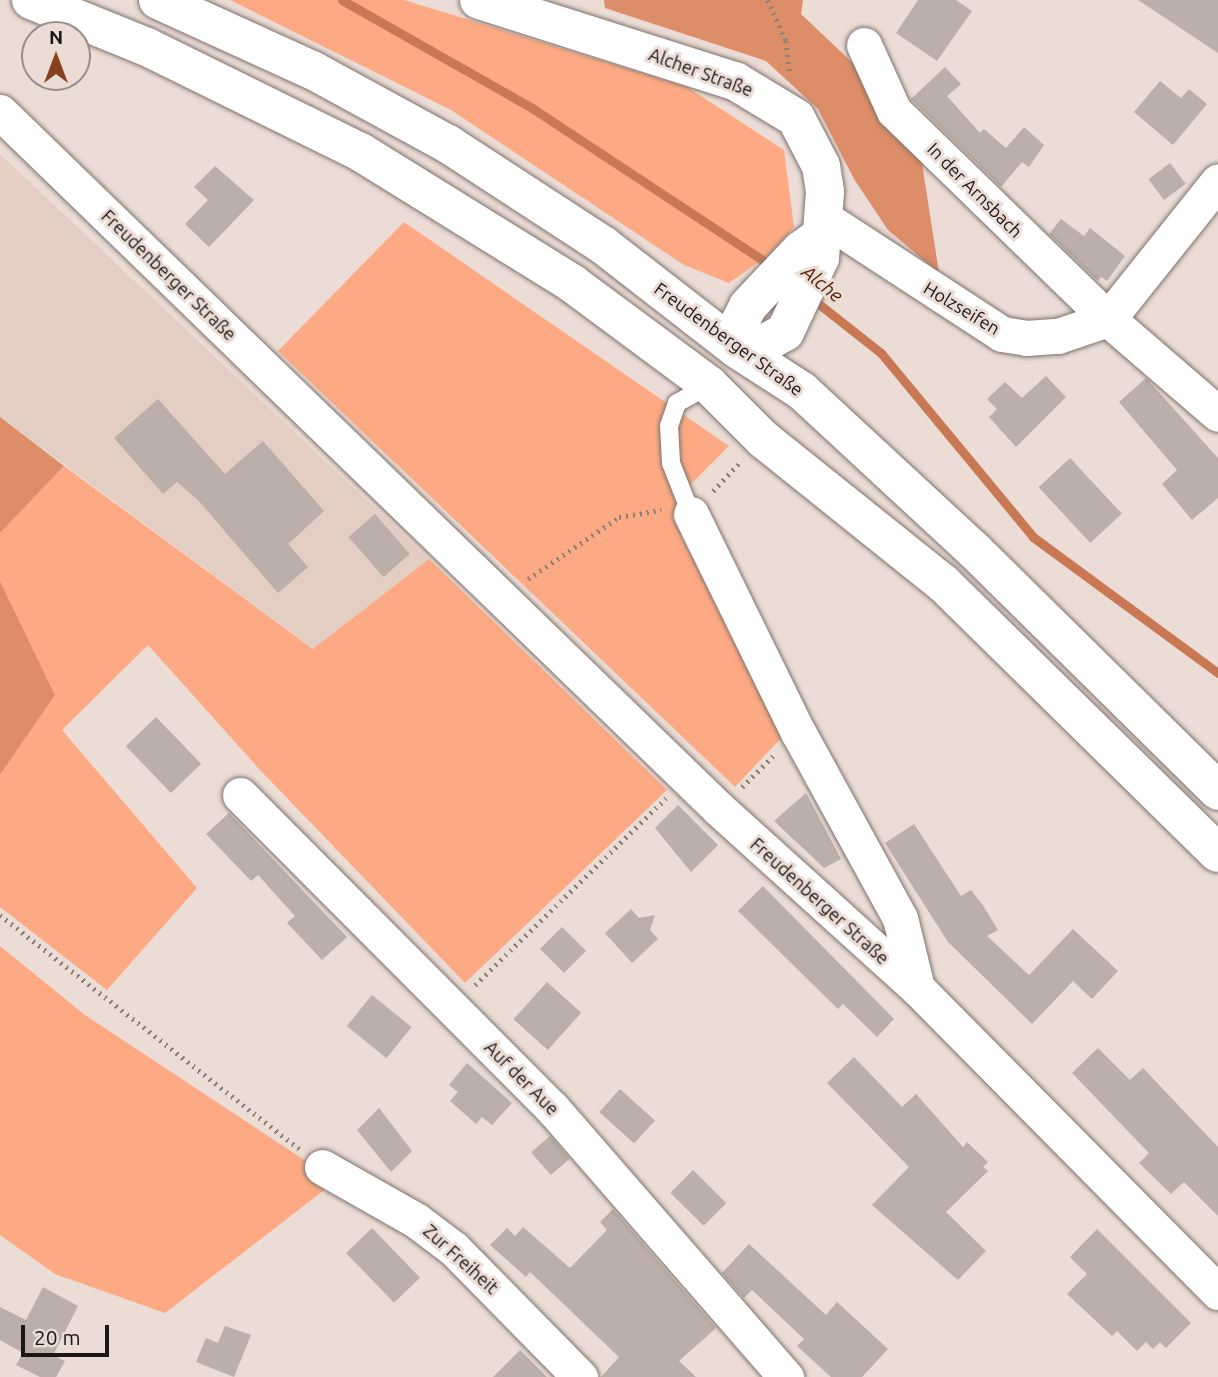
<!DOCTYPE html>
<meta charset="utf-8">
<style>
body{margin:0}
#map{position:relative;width:1218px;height:1377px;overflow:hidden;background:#ebdcd5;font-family:Ubuntu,sans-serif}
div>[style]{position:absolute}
.built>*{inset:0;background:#e4cdc3}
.green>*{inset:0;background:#fdaa84}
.forest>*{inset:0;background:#dd8d67}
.stream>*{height:9px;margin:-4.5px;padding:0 4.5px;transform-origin:4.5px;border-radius:4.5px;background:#c87954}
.building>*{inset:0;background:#bcaea8;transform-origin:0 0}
.path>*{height:4.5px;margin-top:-2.25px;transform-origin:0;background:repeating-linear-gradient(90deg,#8a807a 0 2px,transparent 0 7px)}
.roads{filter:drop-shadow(0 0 2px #7f726c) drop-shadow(0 0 2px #7f726c)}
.lane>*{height:18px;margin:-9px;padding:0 9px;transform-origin:9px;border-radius:9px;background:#fff}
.street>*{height:35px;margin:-17.5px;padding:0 17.5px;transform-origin:17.5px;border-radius:17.5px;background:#fff}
.secondary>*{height:38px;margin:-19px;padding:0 19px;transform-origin:19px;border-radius:19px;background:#fff}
span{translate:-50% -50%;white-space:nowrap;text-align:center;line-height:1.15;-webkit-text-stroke:6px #ebdcd5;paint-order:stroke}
.street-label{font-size:18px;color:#1c1714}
.water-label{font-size:19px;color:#522003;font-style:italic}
.north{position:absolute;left:21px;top:21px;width:70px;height:70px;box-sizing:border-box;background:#ebdcd5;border:2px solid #988d88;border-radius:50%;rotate:0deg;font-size:19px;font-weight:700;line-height:28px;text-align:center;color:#1c1714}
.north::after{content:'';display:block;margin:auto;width:24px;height:32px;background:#88411d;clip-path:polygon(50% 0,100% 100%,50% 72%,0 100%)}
.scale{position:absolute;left:21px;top:1325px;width:88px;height:32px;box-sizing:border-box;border:4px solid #1c1714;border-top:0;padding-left:9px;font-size:21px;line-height:24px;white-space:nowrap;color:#1c1714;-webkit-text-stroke:5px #ebdcd5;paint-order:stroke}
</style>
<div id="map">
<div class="built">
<div style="clip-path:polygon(0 154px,429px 559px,314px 649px,0 417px)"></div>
</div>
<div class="green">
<div style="clip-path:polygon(230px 0,404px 0,687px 87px,784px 150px,794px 227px,769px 255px,729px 283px,684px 265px,451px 110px)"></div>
<div style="clip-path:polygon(404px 222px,729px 446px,682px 493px,681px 536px,784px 735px,735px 787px,278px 351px)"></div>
<div style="clip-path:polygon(64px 466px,313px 649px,429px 559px,667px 790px,465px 983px,261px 771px,148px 645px,62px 730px,197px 888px,107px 990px,0 907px,0 775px,55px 695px,0 581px,0 533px)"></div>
<div style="clip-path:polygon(0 946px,85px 1015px,336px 1181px,165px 1313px,55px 1274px,0 1235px)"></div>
</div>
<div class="forest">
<div style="clip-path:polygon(604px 0,803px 0,801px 14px,858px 68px,921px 157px,939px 273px,888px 230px,854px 179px,818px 109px,766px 61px,605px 8px)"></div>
<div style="clip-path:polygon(0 417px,64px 466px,0 533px)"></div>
<div style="clip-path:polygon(0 581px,55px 695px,0 775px)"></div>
</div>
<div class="stream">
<div style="left:342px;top:0;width:219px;rotate:29.6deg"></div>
<div style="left:532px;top:108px;width:287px;rotate:33.4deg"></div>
<div style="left:810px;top:297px;width:90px;rotate:38.3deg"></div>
<div style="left:881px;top:353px;width:239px;rotate:50.4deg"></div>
<div style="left:1033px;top:537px;width:230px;rotate:36.3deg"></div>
</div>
<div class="building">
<div style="clip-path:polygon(918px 0,956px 0,972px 11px,937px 61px,896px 33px)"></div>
<div style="clip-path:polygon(1138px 0,1218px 0,1218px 53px,1197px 39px)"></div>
<div style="clip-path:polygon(945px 67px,961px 84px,947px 96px,980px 133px,984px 129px,1006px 148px,1024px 127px,1044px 145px,1029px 167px,1022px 162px,1001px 187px,911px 99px)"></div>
<div style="clip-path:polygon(1160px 81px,1181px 98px,1189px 89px,1207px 104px,1173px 145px,1134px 112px)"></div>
<div style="left:1170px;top:163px;width:26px;height:27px;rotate:53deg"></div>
<div style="clip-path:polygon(215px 166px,254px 200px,209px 247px,185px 224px,208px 200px,194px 187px)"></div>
<div style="clip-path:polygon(1061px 219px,1084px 236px,1090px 228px,1125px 256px,1107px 281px,1101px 277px,1098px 281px,1049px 234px)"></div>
<div style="clip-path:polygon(1046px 376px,1066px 397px,1016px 447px,989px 417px,997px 409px,987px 399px,1005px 382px,1022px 398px)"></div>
<div style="clip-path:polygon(1146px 378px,1218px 458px,1218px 498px,1192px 520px,1162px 484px,1177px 470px,1119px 402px)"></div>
<div style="clip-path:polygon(158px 399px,225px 474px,263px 441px,324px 511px,288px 544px,308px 567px,278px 593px,198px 500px,177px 482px,163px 494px,114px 438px)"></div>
<div style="left:1070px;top:458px;width:76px;height:43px;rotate:47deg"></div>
<div style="left:375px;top:514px;width:53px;height:35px;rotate:49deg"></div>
<div style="left:156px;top:717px;width:65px;height:42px;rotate:46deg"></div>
<div style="clip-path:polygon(806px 793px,841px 859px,824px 868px,774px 821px)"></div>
<div style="clip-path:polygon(678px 805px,718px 845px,691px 872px,655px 828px)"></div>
<div style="clip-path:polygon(229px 813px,347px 937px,322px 960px,287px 923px,295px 916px,258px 875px,251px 881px,206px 834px)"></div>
<div style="clip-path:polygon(914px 824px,961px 896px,971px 890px,982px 904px,998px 930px,987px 936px,1029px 975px,1073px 929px,1118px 971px,1092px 999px,1073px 981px,1032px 1024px,948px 942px,885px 843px)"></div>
<div style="clip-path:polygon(763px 886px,894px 1019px,877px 1037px,843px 1004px,838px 1009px,738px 911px)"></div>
<div style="clip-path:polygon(631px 909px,639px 918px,655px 915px,650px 930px,658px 939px,632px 963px,605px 933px)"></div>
<div style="left:562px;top:927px;width:34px;height:31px;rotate:45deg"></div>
<div style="left:547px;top:982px;width:46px;height:50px;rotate:42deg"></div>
<div style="left:372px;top:995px;width:51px;height:40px;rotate:39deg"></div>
<div style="clip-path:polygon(1098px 1048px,1130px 1080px,1143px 1068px,1218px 1147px,1218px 1216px,1184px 1182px,1171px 1194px,1139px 1163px,1149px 1153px,1072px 1073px)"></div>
<div style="clip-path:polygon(854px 1057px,902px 1107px,916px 1094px,963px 1147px,967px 1142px,988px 1162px,983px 1167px,988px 1171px,946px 1212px,986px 1251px,958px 1280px,872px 1205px,909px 1167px,827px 1083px)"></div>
<div style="clip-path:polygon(467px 1063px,512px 1103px,492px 1125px,482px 1117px,476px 1124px,450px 1101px,458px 1092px,449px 1085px)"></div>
<div style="left:620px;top:1089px;width:47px;height:31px;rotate:42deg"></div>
<div style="clip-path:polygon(379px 1108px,412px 1151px,391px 1172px,357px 1130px)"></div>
<div style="left:550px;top:1136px;width:30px;height:25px;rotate:49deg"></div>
<div style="left:693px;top:1170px;width:47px;height:32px;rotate:45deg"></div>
<div style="clip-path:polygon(613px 1209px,716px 1328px,679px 1361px,696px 1377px,601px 1377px,619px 1357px,530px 1272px,526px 1277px,490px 1245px,507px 1228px,515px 1236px,523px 1227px,570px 1268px,607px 1230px,600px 1222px)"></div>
<div style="left:372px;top:1228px;width:69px;height:36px;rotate:46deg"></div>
<div style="clip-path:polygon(1097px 1229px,1191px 1323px,1166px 1348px,1160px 1342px,1153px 1349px,1146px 1342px,1137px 1351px,1117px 1331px,1112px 1336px,1067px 1294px,1087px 1274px,1070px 1257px)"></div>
<div style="clip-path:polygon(749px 1244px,826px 1315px,837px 1302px,888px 1349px,862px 1377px,831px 1377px,797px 1346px,804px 1339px,752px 1290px,744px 1298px,722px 1273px)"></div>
<div style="clip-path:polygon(43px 1287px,78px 1306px,53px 1355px,65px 1361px,56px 1377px,40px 1377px,16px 1365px,23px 1353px,0 1340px,0 1307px,26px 1320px)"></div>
<div style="clip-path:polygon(225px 1326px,251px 1335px,234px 1377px,196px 1362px,206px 1338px,218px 1343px)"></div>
<div style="clip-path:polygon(520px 1350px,547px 1377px,493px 1377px)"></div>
</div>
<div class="path">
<div style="left:768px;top:0;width:45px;rotate:66.3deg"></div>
<div style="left:786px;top:41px;width:34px;rotate:83deg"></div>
<div style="left:713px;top:491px;width:40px;rotate:-47deg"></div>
<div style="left:528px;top:579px;width:110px;rotate:-34.3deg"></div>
<div style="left:619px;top:517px;width:43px;rotate:-9.5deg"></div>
<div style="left:742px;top:787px;width:48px;rotate:-45deg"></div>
<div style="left:0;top:915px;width:380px;rotate:38deg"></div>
<div style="left:475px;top:985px;width:267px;rotate:-44.4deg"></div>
</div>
<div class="roads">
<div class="lane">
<div style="left:691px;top:514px;width:55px;rotate:-111.4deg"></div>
<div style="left:671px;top:463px;width:37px;rotate:-93deg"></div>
<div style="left:669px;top:426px;width:24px;rotate:-71deg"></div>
<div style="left:677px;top:403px;width:37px;rotate:-29deg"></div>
</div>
<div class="street">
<div style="left:864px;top:45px;width:72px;rotate:65.6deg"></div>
<div style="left:894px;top:111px;width:298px;rotate:44.2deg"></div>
<div style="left:1108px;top:319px;width:145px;rotate:40.8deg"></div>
<div style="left:0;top:112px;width:1001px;rotate:44.11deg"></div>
<div style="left:719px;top:809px;width:267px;rotate:42.1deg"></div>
<div style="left:917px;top:988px;width:428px;rotate:45.3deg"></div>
<div style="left:824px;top:218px;width:212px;rotate:33.1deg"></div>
<div style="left:1002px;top:334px;width:24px;rotate:9deg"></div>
<div style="left:1026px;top:338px;width:32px;rotate:-4deg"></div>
<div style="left:1058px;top:336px;width:53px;rotate:-18.8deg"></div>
<div style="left:1108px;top:319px;width:176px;rotate:-51.4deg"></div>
<div style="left:691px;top:514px;width:243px;rotate:63.9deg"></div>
<div style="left:798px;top:732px;width:212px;rotate:61.3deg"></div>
<div style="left:900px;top:918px;width:72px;rotate:76.3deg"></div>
<div style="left:240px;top:795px;width:442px;rotate:45.1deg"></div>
<div style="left:552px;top:1108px;width:357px;rotate:49deg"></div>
<div style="left:322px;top:1167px;width:109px;rotate:29.6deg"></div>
<div style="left:417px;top:1221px;width:46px;rotate:37.1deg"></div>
<div style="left:454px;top:1249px;width:180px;rotate:45.5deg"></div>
</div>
<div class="secondary">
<div style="left:31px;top:0;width:125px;rotate:22.1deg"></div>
<div style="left:147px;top:47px;width:240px;rotate:26.2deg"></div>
<div style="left:362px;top:153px;width:248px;rotate:31.8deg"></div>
<div style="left:573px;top:284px;width:169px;rotate:36.6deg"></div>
<div style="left:709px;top:385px;width:76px;rotate:45deg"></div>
<div style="left:763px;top:439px;width:231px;rotate:38.7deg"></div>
<div style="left:943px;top:583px;width:385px;rotate:44.5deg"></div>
<div style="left:158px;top:0;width:171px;rotate:24.5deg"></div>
<div style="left:314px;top:71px;width:153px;rotate:28.6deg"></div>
<div style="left:448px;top:144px;width:185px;rotate:33.1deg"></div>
<div style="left:603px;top:245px;width:170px;rotate:37.8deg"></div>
<div style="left:737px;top:349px;width:77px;rotate:32.9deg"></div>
<div style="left:802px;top:391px;width:234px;rotate:42.8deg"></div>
<div style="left:974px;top:550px;width:343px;rotate:44.6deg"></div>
<div style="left:479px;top:0;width:269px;rotate:17.6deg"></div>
<div style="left:735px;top:81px;width:71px;rotate:31.2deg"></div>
<div style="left:796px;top:118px;width:54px;rotate:62.5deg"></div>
<div style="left:821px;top:166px;width:26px;rotate:81deg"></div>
<div style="left:825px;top:192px;width:66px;rotate:94.3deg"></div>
<div style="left:820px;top:258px;width:82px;rotate:115.3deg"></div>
<div style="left:785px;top:332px;width:25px;rotate:151deg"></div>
<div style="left:763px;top:344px;width:26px;rotate:169deg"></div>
<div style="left:737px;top:349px;width:23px;rotate:-88deg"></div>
<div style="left:738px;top:326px;width:22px;rotate:-63deg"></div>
<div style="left:748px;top:306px;width:77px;rotate:-46.6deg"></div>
<div style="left:801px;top:250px;width:22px;rotate:-36deg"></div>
</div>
</div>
<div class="street-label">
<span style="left:701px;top:72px;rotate:20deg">Alcher Straße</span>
<span style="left:975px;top:190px;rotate:45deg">In der Arnsbach</span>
<span style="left:169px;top:275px;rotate:44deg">Freudenberger Straße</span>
<span style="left:962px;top:308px;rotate:31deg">Holzseifen</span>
<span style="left:729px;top:339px;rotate:36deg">Freudenberger Straße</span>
<span style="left:820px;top:901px;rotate:42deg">Freudenberger Straße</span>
<span style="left:522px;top:1078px;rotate:45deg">Auf der Aue</span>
<span style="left:461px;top:1259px;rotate:42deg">Zur Freiheit</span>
</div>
<div class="water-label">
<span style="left:822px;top:284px;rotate:39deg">Alche</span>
</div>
<div class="north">N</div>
<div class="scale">20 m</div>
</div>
